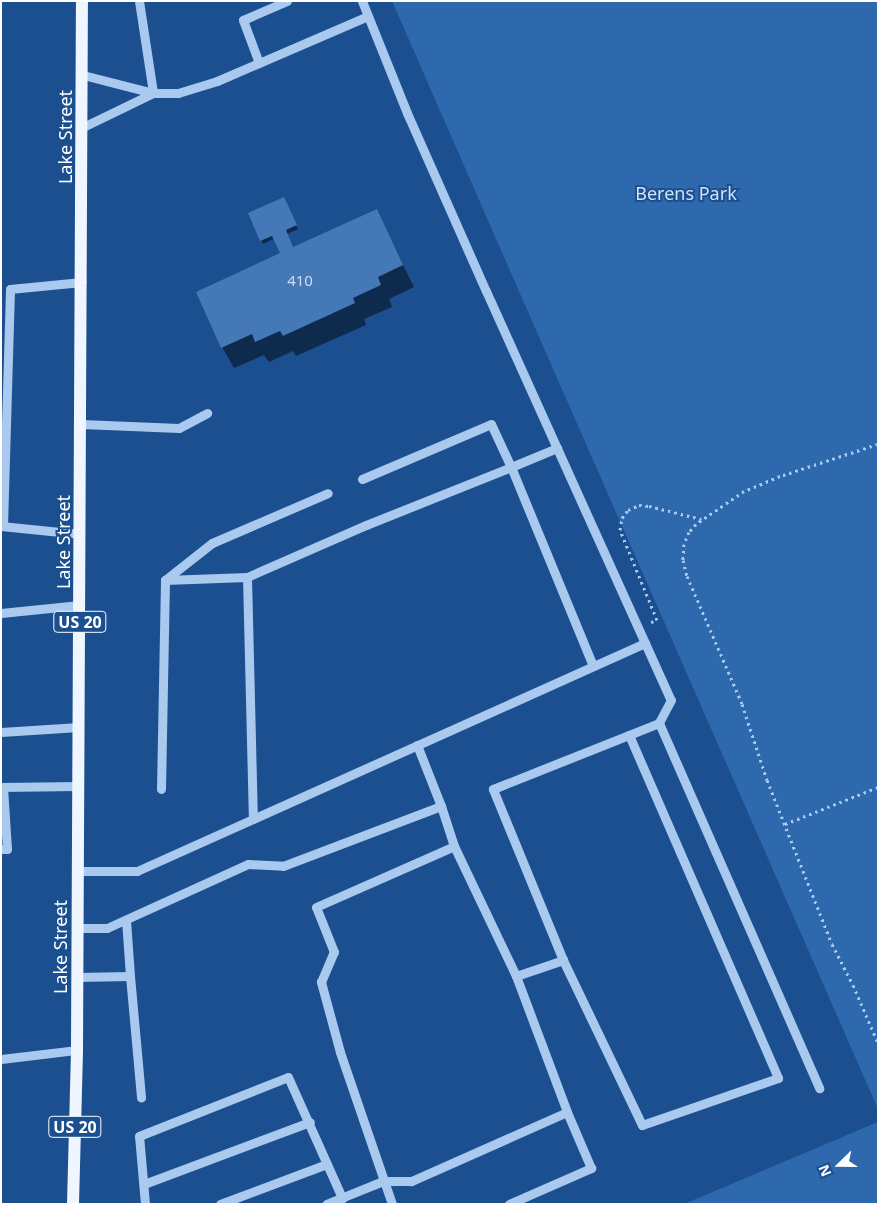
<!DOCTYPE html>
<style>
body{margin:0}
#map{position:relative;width:879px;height:1205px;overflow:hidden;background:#1b4f8f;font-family:"Noto Sans",sans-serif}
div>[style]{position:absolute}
.green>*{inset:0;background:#2e69ad}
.shadow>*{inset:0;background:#0007}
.building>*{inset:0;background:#4478b7}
.path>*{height:3px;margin-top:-1.5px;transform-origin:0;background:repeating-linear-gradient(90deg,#a9c9ee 0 2.5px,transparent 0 6.5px)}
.minor>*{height:9px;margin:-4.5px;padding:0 4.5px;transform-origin:4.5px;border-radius:4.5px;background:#a9c9ee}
.major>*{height:12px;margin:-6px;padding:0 6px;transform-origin:6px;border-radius:6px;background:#f0f6ff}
span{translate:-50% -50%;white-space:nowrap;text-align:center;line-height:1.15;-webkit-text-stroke:4px #1b4f8f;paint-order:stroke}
.number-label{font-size:15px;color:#d0dded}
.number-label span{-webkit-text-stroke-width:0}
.shield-label span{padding:1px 4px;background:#1b4f8f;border:1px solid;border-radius:4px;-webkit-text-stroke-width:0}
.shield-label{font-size:16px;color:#fff;font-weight:700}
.street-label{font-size:18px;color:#fff}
.park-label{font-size:18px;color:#cfe3fa}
.frame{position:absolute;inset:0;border:2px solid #fff;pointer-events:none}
.north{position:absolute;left:814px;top:1140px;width:50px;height:50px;-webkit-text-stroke:4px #1b4f8f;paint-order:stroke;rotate:248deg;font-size:14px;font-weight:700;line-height:20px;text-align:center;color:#fff}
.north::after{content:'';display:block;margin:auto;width:18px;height:22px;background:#fff;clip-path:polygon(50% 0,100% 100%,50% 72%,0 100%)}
</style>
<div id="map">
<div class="green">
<div style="clip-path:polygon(392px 1px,878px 1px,878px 1109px,532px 321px)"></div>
<div style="clip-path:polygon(878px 1122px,878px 1204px,684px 1204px)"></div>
</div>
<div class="shadow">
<div style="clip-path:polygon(285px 202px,298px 229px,287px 234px,293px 249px,376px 211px,414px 287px,389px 299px,392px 307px,364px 319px,366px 325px,296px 356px,293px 351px,269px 362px,264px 355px,234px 368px,222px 347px,282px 254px,275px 238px,263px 244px,250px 214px)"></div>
</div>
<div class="building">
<div style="clip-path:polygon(284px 197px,297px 225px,286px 230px,293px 247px,377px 209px,403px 265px,378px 277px,381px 285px,353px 298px,355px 303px,283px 336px,280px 331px,255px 342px,252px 334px,221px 348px,196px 292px,280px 253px,272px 236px,260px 241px,248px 213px)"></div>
</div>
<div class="path">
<div style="left:878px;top:444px;width:103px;rotate:161.9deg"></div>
<div style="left:780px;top:476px;width:39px;rotate:157deg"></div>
<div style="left:744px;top:491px;width:58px;rotate:145.5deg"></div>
<div style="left:696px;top:524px;width:11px;rotate:131deg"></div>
<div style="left:689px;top:532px;width:13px;rotate:113deg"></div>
<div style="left:684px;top:544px;width:16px;rotate:94deg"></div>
<div style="left:683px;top:560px;width:16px;rotate:76deg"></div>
<div style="left:687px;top:576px;width:139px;rotate:66.7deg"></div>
<div style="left:742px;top:704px;width:80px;rotate:71.8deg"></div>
<div style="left:767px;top:780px;width:176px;rotate:68.4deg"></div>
<div style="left:832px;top:944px;width:46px;rotate:62.9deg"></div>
<div style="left:853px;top:985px;width:63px;rotate:66.7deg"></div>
<div style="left:651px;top:622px;width:6px;rotate:-18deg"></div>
<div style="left:657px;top:620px;width:97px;rotate:-112.3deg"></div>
<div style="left:620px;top:530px;width:12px;rotate:-81deg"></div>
<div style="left:622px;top:518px;width:10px;rotate:-53deg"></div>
<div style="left:628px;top:510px;width:12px;rotate:-24deg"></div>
<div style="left:639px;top:505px;width:10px;rotate:6deg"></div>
<div style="left:649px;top:506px;width:54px;rotate:14deg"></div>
<div style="left:785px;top:824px;width:100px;rotate:-21.7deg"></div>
</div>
<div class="minor">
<div style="left:139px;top:1px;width:93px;rotate:81.3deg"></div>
<div style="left:362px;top:1px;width:121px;rotate:68.1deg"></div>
<div style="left:407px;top:113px;width:195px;rotate:66.1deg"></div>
<div style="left:486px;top:291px;width:449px;rotate:65.7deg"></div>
<div style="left:671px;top:700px;width:26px;rotate:118deg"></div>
<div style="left:659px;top:723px;width:399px;rotate:66.3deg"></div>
<div style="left:259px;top:63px;width:46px;rotate:-110.4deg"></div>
<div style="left:243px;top:20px;width:48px;rotate:-23.4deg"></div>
<div style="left:83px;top:75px;width:72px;rotate:14.4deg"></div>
<div style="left:153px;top:93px;width:25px"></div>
<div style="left:178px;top:93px;width:41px;rotate:-17.1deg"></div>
<div style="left:217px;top:81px;width:164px;rotate:-23.3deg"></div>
<div style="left:83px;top:127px;width:78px;rotate:-25.9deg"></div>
<div style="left:81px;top:424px;width:98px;rotate:2.3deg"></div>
<div style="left:179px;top:428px;width:32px;rotate:-28deg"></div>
<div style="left:362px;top:479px;width:140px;rotate:-23.1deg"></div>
<div style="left:491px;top:424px;width:47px;rotate:65.1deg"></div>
<div style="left:511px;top:467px;width:50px;rotate:-22.4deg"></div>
<div style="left:1px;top:526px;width:79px;rotate:5.8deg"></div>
<div style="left:3px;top:526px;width:237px;rotate:-88.3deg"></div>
<div style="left:10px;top:289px;width:72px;rotate:-5.6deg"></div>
<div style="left:247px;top:577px;width:130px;rotate:-23.6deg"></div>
<div style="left:366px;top:525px;width:156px;rotate:-21.8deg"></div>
<div style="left:511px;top:467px;width:215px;rotate:67.6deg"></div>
<div style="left:165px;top:580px;width:60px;rotate:-38.2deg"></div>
<div style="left:212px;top:543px;width:126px;rotate:-23.3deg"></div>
<div style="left:1px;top:613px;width:79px;rotate:-5.8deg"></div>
<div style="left:1px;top:732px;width:78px;rotate:-3.7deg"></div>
<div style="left:629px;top:735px;width:374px;rotate:66.5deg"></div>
<div style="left:778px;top:1078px;width:144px;rotate:160.9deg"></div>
<div style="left:642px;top:1125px;width:183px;rotate:-115.6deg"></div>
<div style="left:563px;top:960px;width:185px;rotate:-112.3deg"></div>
<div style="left:493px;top:789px;width:179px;rotate:-21.7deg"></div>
<div style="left:417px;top:745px;width:66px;rotate:68.5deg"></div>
<div style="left:1px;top:787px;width:77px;rotate:-0.7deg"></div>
<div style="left:161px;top:789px;width:209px;rotate:-88.9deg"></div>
<div style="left:165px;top:580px;width:82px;rotate:-2.1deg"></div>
<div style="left:247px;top:577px;width:242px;rotate:88.6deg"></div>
<div style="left:1px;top:849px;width:6px"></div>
<div style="left:7px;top:849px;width:62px;rotate:-93.7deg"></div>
<div style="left:78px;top:871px;width:59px"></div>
<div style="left:137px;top:871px;width:557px;rotate:-24.17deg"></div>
<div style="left:126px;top:920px;width:56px;rotate:85.9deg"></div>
<div style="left:78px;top:928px;width:29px"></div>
<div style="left:107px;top:928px;width:155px;rotate:-24.4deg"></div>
<div style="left:248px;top:864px;width:35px;rotate:3deg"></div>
<div style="left:283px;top:866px;width:169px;rotate:-20.8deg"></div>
<div style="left:441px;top:806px;width:42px;rotate:72deg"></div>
<div style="left:454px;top:846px;width:144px;rotate:64.5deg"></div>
<div style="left:516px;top:976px;width:145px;rotate:69.4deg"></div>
<div style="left:567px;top:1112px;width:171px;rotate:156.1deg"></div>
<div style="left:411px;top:1181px;width:28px;rotate:180deg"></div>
<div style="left:383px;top:1181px;width:61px;rotate:158deg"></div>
<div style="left:516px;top:976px;width:50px;rotate:-18.8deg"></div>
<div style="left:77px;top:977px;width:53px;rotate:-1.1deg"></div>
<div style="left:130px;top:976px;width:122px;rotate:84.8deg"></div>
<div style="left:1px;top:1059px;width:77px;rotate:-6.8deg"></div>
<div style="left:144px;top:1184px;width:177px;rotate:-20.5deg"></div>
<div style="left:145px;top:1204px;width:68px;rotate:-95deg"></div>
<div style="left:139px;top:1136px;width:160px;rotate:-21.6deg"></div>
<div style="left:288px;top:1077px;width:133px;rotate:65.9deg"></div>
<div style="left:220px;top:1204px;width:114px;rotate:-20.5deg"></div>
<div style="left:392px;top:1204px;width:161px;rotate:-108.9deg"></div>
<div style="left:340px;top:1052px;width:73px;rotate:-105.2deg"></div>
<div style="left:321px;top:982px;width:33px;rotate:-67deg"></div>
<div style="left:334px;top:952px;width:48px;rotate:-111.8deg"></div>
<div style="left:316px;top:907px;width:151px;rotate:-23.8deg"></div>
<div style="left:509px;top:1204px;width:90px;rotate:-23.7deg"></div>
<div style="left:591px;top:1168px;width:61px;rotate:-113.2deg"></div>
</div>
<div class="major">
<div style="left:73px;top:1204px;width:154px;rotate:-88.5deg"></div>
<div style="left:77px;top:1050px;width:1049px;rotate:-89.73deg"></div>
</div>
<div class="number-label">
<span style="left:300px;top:281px">410</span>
</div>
<div class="shield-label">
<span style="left:80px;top:622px">US 20</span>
<span style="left:75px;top:1127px">US 20</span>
</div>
<div class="street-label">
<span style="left:65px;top:137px;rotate:-90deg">Lake Street</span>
<span style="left:63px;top:542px;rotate:-90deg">Lake Street</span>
<span style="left:60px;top:947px;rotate:-90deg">Lake Street</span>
</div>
<div class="park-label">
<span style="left:686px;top:193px">Berens Park</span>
</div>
<div class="frame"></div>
<div class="north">N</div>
</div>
